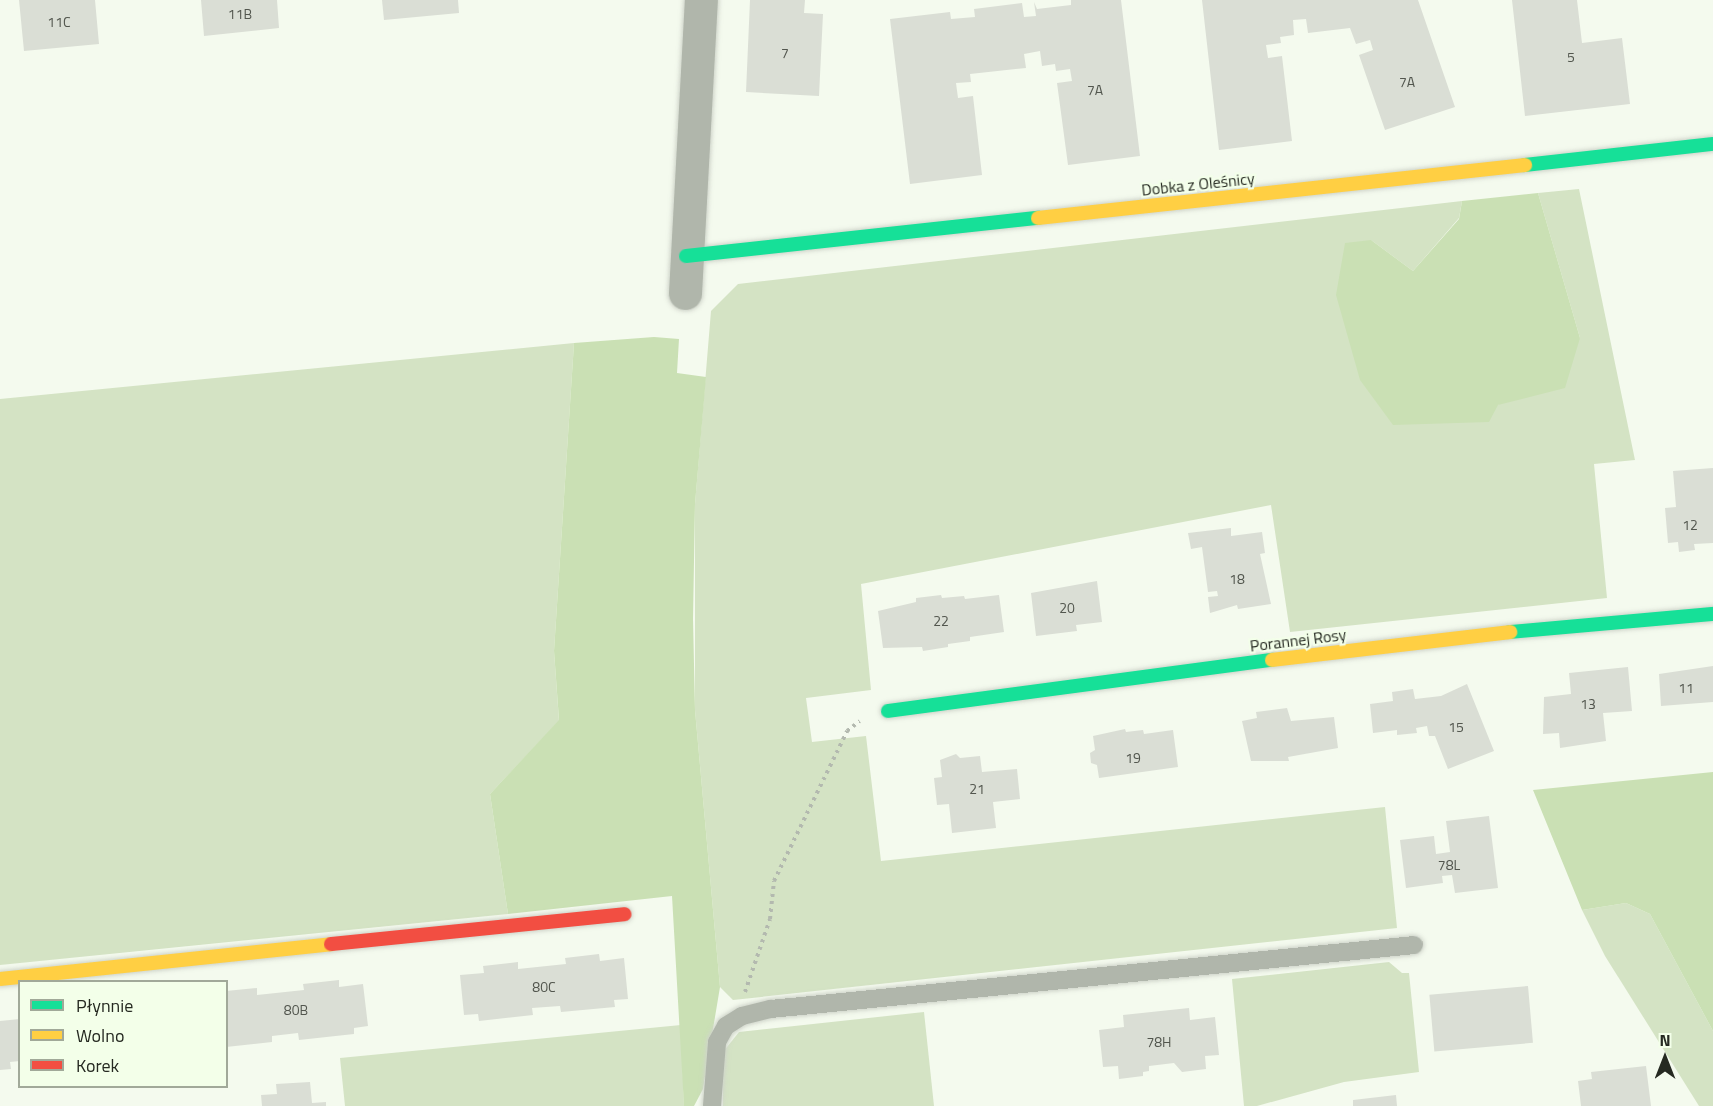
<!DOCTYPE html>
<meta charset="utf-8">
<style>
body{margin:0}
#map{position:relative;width:1713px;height:1106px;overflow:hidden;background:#f4faee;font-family:"Titillium Web",sans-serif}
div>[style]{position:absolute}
.green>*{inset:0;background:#d4e3c4}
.forest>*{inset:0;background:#cae0b4}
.building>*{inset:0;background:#daded5;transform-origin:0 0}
.path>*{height:4px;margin-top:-2px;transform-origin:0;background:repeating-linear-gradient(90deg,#b3b9af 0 3px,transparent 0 7.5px)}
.roads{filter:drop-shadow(0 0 2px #cfd4ca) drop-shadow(0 0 2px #cfd4ca)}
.lane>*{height:18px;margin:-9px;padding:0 9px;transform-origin:9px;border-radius:9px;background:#b0b6ab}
.street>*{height:33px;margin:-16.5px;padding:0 16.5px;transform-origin:16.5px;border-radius:16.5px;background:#b0b6ab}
.fast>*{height:14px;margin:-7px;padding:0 7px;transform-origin:7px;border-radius:7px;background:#16e098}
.slow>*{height:14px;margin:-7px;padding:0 7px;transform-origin:7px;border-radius:7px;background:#ffcf43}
.jam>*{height:14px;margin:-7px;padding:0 7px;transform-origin:7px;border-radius:7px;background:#f24e42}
span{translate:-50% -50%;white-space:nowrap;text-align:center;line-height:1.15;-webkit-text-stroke:4.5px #f3ffe9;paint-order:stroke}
.number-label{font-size:14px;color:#52564e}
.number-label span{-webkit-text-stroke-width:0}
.street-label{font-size:16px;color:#252921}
.legend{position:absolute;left:18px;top:980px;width:210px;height:108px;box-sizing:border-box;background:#f3ffe9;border:2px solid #a1a999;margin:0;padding:8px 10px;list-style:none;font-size:18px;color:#252921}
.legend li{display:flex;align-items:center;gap:12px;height:30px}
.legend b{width:30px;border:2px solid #a1a999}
.north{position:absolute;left:1635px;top:1028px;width:60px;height:60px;-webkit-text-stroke:4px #f3ffe9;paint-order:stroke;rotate:0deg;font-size:16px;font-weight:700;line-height:24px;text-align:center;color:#252921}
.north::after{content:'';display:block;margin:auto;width:21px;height:27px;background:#252921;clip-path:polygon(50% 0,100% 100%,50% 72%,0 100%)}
</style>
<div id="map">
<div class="green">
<div style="clip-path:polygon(1579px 189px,1635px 460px,1594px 464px,1607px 598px,1290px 632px,1271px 505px,861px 584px,871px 690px,806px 698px,812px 742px,866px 736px,881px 861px,1385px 807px,1397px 928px,733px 1000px,720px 987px,695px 710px,695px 504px,711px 311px,738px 284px,1462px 201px,1459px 218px,1413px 271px,1371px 240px,1498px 405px,1580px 338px,1538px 193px)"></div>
<div style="clip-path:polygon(574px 343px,554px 651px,559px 721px,490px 794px,508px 914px,0 965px,0 399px)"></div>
<div style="clip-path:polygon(1626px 903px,1650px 914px,1713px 1031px,1713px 1106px,1699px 1106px,1605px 956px,1582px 910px)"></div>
<div style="clip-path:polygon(1389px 962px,1402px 973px,1409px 973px,1419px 1072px,1344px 1082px,1257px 1106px,1244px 1106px,1232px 979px)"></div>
<div style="clip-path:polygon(924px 1012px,934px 1106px,723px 1106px,723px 1052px,739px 1032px)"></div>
<div style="clip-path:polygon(681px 1025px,684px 1106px,345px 1106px,340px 1058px)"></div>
</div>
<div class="forest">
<div style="clip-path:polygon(1538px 193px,1580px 338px,1565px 388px,1498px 405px,1489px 422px,1393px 425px,1360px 380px,1336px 295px,1345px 243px,1371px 240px,1413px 271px,1459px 219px,1462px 201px)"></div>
<div style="clip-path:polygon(654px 337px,679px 339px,677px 373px,706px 377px,695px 504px,693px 619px,695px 710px,720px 987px,703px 1089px,694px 1106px,684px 1106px,672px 896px,508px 914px,490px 794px,559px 720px,554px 651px,574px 343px)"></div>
<div style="clip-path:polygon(1713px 772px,1713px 1031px,1650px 914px,1626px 903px,1582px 910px,1533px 790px)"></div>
</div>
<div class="building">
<div style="clip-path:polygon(19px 0,95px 0,99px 44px,24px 51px)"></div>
<div style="clip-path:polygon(201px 0,277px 0,279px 28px,204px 36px)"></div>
<div style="clip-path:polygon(382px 0,458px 0,459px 13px,384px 20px)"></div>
<div style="clip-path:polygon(750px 0,805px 0,804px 13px,823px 14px,819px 96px,746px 92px)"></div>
<div style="clip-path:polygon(1071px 0,1121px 0,1140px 156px,1068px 165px,1057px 83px,1072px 81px,1070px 69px,1056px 71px,1055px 64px,1042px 66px,1040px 51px,1024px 54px,1026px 68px,970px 74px,971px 82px,956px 83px,958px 98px,973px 96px,982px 175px,910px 184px,890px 19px,950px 12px,951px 19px,975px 17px,974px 9px,1022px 3px,1024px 17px,1036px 16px,1034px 2px,1037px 9px,1071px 5px)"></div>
<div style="clip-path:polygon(1202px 0,1418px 0,1455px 107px,1385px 130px,1359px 55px,1373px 50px,1370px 40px,1356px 44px,1350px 28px,1308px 33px,1306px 19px,1293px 20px,1294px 35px,1280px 37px,1281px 43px,1266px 45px,1268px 58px,1282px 56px,1292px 141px,1219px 150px)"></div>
<div style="clip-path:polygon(1512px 0,1577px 0,1582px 43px,1622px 38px,1630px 104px,1525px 116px)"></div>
<div style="clip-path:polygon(1713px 468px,1713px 543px,1694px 544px,1695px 550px,1679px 552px,1678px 542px,1668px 543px,1665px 508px,1676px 507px,1673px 471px)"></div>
<div style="clip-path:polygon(1231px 528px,1231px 536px,1262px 532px,1265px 553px,1260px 554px,1271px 604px,1238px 609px,1237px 605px,1210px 613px,1208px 597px,1218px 596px,1217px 591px,1208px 592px,1202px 547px,1191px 549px,1188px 533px)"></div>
<div style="clip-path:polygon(1097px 581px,1102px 622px,1076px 625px,1077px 631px,1036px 636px,1031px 593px)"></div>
<div style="clip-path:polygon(941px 595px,942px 598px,964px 596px,965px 599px,999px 595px,1004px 632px,970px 637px,970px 641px,948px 644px,948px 647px,923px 651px,922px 647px,883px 648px,878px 611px,916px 602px,916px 598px)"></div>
<div style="clip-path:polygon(1713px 666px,1713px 702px,1661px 706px,1659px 674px)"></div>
<div style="clip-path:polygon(1628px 667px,1632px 711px,1603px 713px,1606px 741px,1560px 748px,1559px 733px,1543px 734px,1544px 697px,1571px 694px,1569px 673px)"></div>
<div style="clip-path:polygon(1467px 684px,1494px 751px,1448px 769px,1435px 736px,1429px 736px,1427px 726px,1416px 728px,1417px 733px,1397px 735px,1397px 730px,1373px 733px,1370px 704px,1393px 701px,1392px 692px,1413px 689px,1415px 699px,1441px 696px)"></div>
<div style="clip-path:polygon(1287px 708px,1291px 721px,1334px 717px,1338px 748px,1288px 757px,1289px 761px,1251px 761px,1242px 721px,1257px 718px,1256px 712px)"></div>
<div style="clip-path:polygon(1125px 729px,1126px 732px,1143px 730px,1144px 734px,1173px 730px,1178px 767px,1099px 778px,1097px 765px,1091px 763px,1090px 753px,1095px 750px,1093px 736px)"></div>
<div style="clip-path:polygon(956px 754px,960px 758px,980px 756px,982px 772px,1017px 769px,1020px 799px,993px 802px,996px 828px,952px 833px,949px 804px,937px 805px,934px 778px,942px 777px,940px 760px)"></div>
<div style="clip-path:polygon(1489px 816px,1498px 888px,1455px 893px,1452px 875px,1442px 876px,1443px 883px,1406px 888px,1400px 840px,1434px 836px,1436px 854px,1450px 852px,1446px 821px)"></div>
<div style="clip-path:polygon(599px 954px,600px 961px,624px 958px,628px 999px,614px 1000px,615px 1007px,561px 1012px,560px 1006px,532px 1008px,533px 1015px,479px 1021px,478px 1014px,464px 1015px,460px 975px,484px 973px,483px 966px,518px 962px,518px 969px,566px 964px,565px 958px)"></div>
<div style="clip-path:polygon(339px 980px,339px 987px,363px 984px,368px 1026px,354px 1028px,354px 1034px,299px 1040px,298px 1033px,272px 1036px,272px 1042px,226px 1047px,226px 991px,257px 988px,257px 995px,304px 990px,303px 984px)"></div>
<div style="left:1528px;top:986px;width:57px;height:99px;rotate:85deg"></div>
<div style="clip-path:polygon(1189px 1008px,1190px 1020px,1215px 1017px,1219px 1055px,1205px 1056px,1206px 1069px,1182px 1072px,1174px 1063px,1149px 1066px,1149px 1071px,1143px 1072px,1143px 1076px,1119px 1079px,1118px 1066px,1103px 1067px,1099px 1030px,1124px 1027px,1123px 1015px)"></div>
<div style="clip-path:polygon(20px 1019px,20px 1061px,10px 1062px,11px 1069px,0 1070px,0 1021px)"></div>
<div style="clip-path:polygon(1646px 1066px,1651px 1106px,1581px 1106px,1578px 1081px,1592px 1079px,1591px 1072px)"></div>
<div style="clip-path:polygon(310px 1082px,312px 1103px,326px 1102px,326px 1106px,262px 1106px,261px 1095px,277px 1094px,276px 1084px)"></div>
<div style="clip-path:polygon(1396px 1095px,1397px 1106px,1353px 1106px,1353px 1100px)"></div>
</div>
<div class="path">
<div style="left:745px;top:992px;width:77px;rotate:-71.1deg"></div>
<div style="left:770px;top:919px;width:38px;rotate:-84deg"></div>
<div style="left:774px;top:881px;width:167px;rotate:-64deg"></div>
<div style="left:847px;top:731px;width:16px;rotate:-38deg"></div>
</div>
<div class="roads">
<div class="lane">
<div style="left:712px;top:1106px;width:64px;rotate:-85.5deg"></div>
<div style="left:717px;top:1042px;width:18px;rotate:-61deg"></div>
<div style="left:726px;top:1026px;width:19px;rotate:-32deg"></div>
<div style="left:742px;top:1016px;width:30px;rotate:-14deg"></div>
<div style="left:771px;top:1009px;width:646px;rotate:-5.68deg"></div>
</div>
<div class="street">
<div style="left:685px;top:293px;width:293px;rotate:-86.9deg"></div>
</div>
<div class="fast">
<div style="left:1525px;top:165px;width:189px;rotate:-6.4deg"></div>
<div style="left:686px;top:256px;width:354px;rotate:-6.2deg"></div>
<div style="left:1510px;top:632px;width:204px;rotate:-5.1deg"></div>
<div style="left:888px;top:711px;width:387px;rotate:-7.6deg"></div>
</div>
<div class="slow">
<div style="left:1038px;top:218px;width:490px;rotate:-6.2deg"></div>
<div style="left:1272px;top:660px;width:240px;rotate:-6.7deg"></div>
<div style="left:0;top:979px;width:333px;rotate:-6deg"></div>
</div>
<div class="jam">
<div style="left:331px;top:944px;width:295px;rotate:-5.8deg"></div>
</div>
</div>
<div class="number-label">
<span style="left:240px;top:14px">11B</span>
<span style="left:59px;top:22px">11C</span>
<span style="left:785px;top:53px">7</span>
<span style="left:1571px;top:57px">5</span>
<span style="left:1407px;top:82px">7A</span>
<span style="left:1095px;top:90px">7A</span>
<span style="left:1690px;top:525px">12</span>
<span style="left:1237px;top:579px">18</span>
<span style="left:1067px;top:608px">20</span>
<span style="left:941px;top:621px">22</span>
<span style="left:1686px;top:688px">11</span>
<span style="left:1588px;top:704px">13</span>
<span style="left:1456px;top:727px">15</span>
<span style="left:1133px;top:758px">19</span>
<span style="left:977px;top:789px">21</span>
<span style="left:1449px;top:865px">78L</span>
<span style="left:544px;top:987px">80C</span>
<span style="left:296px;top:1010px">80B</span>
<span style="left:1159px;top:1042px">78H</span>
</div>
<div class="street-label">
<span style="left:1198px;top:184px;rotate:-6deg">Dobka z Oleśnicy</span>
<span style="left:1298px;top:640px;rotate:-7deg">Porannej Rosy</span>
</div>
<ul class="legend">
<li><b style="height:8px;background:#16e098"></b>Płynnie</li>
<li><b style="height:8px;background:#ffcf43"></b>Wolno</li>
<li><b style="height:8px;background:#f24e42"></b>Korek</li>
</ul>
<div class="north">N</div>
</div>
